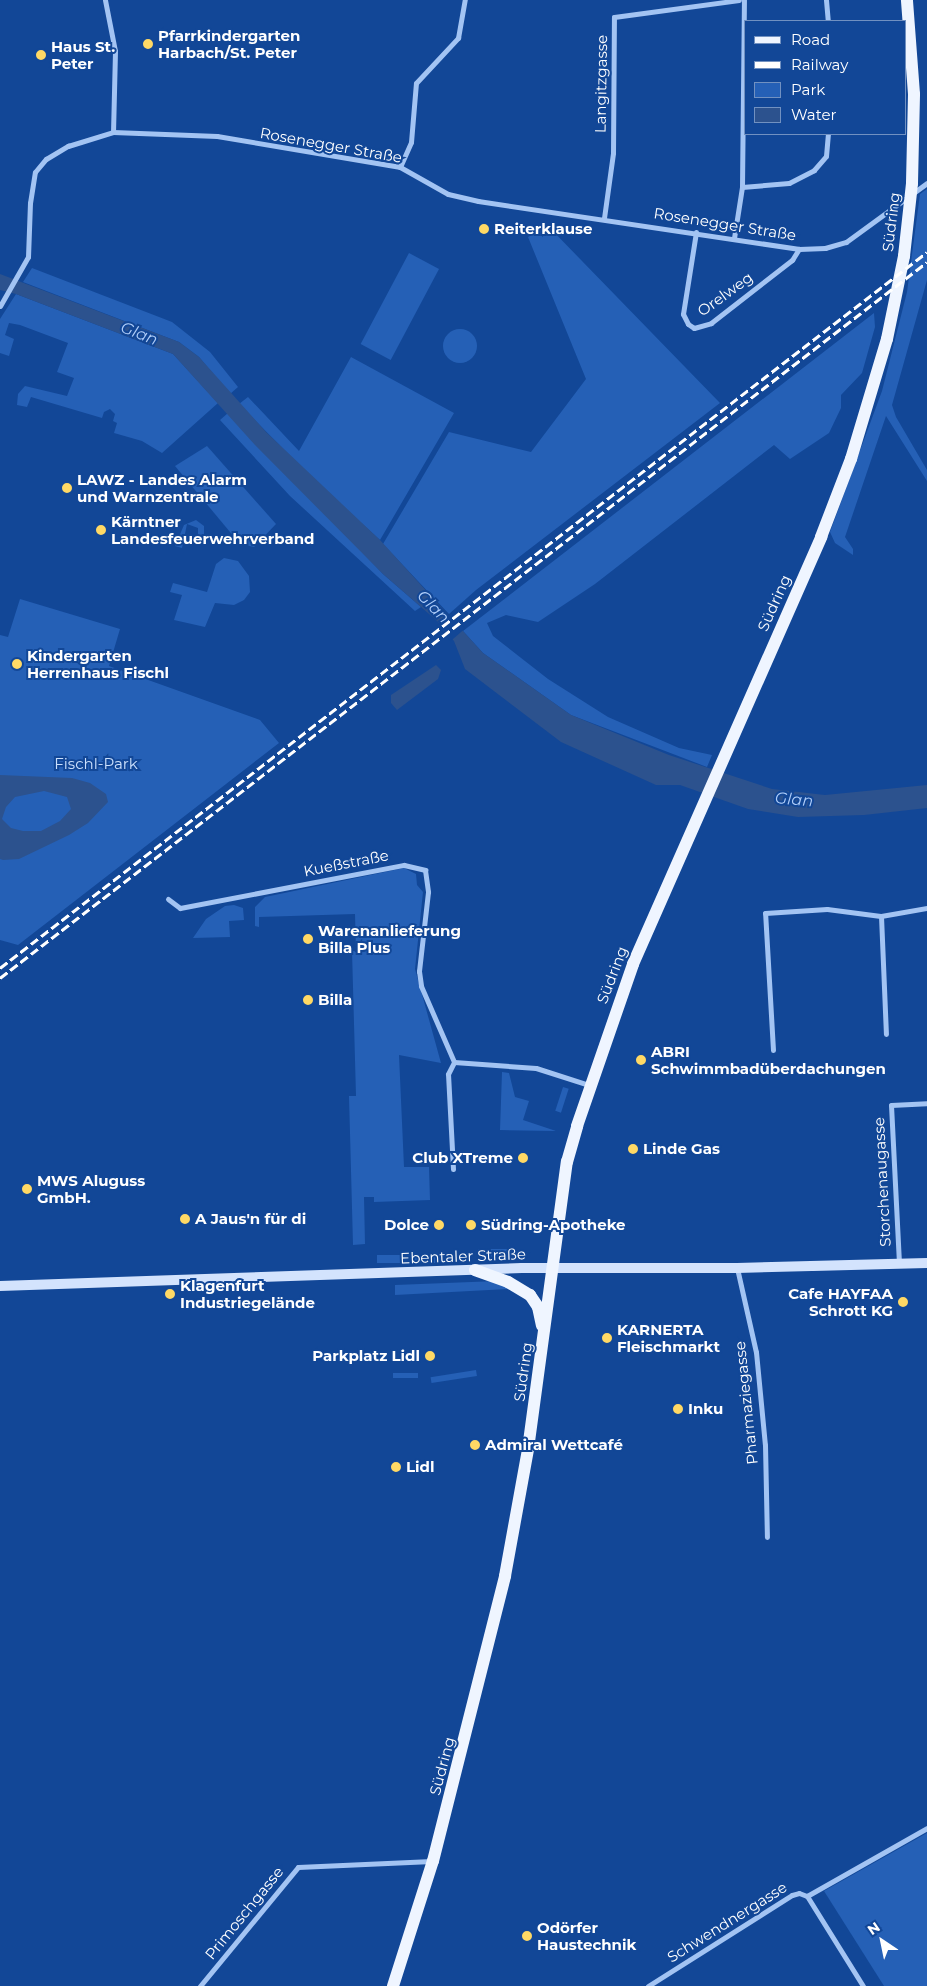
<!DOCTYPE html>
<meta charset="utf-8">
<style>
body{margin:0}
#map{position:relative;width:927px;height:1986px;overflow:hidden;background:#124797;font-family:Montserrat,sans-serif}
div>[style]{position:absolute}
.green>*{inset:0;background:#2560b6;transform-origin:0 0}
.round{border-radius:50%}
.water>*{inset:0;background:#2c528e}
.pier>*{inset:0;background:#124797;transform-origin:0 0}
.street>*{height:5px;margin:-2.5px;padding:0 2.5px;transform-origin:2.5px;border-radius:2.5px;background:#a3c4f3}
.secondary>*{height:10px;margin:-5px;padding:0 5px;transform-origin:5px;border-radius:5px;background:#d3e3fd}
.primary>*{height:12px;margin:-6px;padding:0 6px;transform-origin:6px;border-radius:6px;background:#eff5ff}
.rail>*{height:3px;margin-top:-1.5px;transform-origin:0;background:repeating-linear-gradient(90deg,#fff 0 9px,transparent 0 13px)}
.dots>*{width:14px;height:14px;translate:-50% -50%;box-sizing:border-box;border:2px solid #124797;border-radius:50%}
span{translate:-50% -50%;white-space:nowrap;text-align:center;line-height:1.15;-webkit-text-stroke:4px #124797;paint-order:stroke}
.poi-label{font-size:15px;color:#fff;font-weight:700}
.left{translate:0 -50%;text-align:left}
.right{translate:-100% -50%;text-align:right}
.street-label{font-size:15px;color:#fff}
.park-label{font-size:15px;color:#cbe0fd}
.water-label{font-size:16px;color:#b0cefa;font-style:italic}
.legend{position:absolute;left:744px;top:20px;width:162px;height:115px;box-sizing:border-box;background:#124797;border:1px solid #7191c1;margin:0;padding:6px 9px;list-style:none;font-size:15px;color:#fff}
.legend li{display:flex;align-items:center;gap:10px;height:25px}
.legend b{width:25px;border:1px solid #7191c1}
.north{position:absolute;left:857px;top:1916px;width:50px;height:50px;-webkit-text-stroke:4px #124797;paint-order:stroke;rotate:326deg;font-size:14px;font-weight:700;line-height:20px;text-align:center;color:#fff}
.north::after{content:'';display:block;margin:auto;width:18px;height:22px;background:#fff;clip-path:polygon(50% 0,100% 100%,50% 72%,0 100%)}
</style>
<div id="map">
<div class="green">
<div style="clip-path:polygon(927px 189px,927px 280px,892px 405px,896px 417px,927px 470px,927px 481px,886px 416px,845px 537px,853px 549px,853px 555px,835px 543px,830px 532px,882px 391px,907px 292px,920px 194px)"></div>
<div style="clip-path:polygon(548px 226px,720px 403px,476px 590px,449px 614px,383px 544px,449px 432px,531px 452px,586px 379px,528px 237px)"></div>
<div style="left:409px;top:253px;width:34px;height:103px;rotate:28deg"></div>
<div style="clip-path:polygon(32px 268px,172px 322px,210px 352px,238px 387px,230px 394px,199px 357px,179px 342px,23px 282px)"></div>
<div style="clip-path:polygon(16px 294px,173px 354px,218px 403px,162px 453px,142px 441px,114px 433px,117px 423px,113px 421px,115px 414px,110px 409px,104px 412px,102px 418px,31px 397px,27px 407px,17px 405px,18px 394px,25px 386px,67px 396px,74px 378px,57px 372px,68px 343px,20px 325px,9px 323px,5px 335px,14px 339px,9px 356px,0 353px,0 319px)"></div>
<div style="clip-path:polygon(874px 313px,875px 327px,862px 373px,841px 395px,841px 408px,829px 433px,790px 459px,774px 445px,595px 584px,538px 622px,506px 615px,487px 623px,493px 636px,548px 679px,608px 717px,679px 748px,712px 755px,707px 767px,571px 715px,483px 653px,463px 631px)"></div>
<div class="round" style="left:443px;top:329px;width:34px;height:34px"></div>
<div style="clip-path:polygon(351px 357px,454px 413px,380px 540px,316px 482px,239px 404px,248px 397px,299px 451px)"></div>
<div style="clip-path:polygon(228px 413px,383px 574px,421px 607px,415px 611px,290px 496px,220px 420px)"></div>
<div style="clip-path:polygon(207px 446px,276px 524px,254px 547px,240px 544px,175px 466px)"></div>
<div style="clip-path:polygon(196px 520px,204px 526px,204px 538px,198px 543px,198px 528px,187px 524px,182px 548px,175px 546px,184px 525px)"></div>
<div style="clip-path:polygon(224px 558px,238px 561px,249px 576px,250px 592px,244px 600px,234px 605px,215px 603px,205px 627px,174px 620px,182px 595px,170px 592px,173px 583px,207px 592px,216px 564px)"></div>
<div style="clip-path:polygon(20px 599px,120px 629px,109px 666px,260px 720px,279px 743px,18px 945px,0 940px,0 635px,8px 637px)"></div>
<div style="clip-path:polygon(404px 868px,416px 874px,417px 885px,423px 892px,415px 969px,441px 1063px,399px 1055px,404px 1167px,429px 1167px,430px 1200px,374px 1202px,374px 1197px,364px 1197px,365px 1244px,353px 1245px,349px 1096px,356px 1096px,352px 951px,356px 951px,355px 914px,259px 917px,259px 927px,255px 926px,255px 907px,265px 897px)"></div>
<div style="clip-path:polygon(234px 905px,243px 908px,244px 920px,229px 921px,230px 937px,193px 938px,206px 919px,225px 906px)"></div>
<div style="clip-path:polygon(502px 1072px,509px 1073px,515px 1097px,529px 1101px,523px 1120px,556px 1131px,500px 1130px)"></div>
<div style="left:563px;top:1087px;width:6px;height:25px;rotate:18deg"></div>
<div style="left:512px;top:1249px;width:8px;height:34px;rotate:90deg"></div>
<div style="left:438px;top:1255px;width:8px;height:61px;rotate:90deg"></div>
<div style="clip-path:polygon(497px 1281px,508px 1289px,395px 1295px,395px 1285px)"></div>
<div style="left:476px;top:1370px;width:6px;height:46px;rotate:81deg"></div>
<div style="left:418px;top:1373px;width:5px;height:25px;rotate:90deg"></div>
<div style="clip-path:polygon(927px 1833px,927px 1986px,884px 1986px,824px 1891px)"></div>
</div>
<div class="water">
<div style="clip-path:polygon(0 274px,179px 342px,199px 357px,266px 432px,380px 540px,483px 653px,571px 715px,669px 755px,772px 789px,825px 795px,927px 785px,927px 808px,864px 815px,798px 817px,748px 809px,680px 785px,656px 785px,561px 742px,465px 669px,454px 641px,436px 620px,383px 574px,255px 445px,173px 354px,16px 294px,0 290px)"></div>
<div style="clip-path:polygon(436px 665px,441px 670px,438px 679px,397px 710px,391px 703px,391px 695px)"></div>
<div style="clip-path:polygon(evenodd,0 775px,72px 778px,90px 783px,106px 794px,108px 802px,88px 823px,69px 835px,19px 859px,3px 860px,0 859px,0 775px,44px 791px,67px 797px,71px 809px,60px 821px,41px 831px,23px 831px,11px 828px,2px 819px,6px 807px,15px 797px,44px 791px)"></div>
</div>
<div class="pier">
<div style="left:451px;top:613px;width:21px;height:19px;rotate:49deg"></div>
</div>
<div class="street">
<div style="left:105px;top:0;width:52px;rotate:78.9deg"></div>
<div style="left:115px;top:51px;width:81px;rotate:91.4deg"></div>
<div style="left:826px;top:0;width:21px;rotate:85deg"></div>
<div style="left:400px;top:167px;width:27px;rotate:-66deg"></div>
<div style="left:411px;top:142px;width:59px;rotate:-85.2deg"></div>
<div style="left:416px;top:83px;width:62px;rotate:-47deg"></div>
<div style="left:458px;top:38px;width:39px;rotate:-80deg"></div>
<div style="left:742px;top:187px;width:47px;rotate:-4.9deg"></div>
<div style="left:789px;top:183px;width:28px;rotate:-27deg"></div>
<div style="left:814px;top:170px;width:18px;rotate:-49deg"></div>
<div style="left:826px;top:156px;width:22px;rotate:-85deg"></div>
<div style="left:604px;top:218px;width:66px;rotate:-82.1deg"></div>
<div style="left:613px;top:153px;width:136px;rotate:-89.6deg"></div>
<div style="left:614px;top:17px;width:126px;rotate:-7.7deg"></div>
<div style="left:696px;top:232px;width:83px;rotate:99deg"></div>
<div style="left:683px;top:314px;width:11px;rotate:63deg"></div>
<div style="left:688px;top:324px;width:7px;rotate:34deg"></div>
<div style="left:694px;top:328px;width:18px;rotate:-16deg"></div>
<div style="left:711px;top:323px;width:103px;rotate:-37.9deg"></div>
<div style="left:792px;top:260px;width:13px;rotate:-58deg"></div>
<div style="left:734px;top:238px;width:52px;rotate:-81.1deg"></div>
<div style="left:742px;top:187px;width:187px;rotate:-89.4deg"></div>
<div style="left:0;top:306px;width:56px;rotate:-60.3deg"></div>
<div style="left:28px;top:257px;width:54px;rotate:-87.9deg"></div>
<div style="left:30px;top:203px;width:31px;rotate:-81deg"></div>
<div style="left:35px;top:172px;width:17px;rotate:-50deg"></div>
<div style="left:46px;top:159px;width:26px;rotate:-31deg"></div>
<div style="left:68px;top:146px;width:47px;rotate:-17.3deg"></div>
<div style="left:113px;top:132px;width:104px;rotate:2.2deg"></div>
<div style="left:217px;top:136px;width:186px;rotate:9.6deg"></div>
<div style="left:400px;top:167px;width:55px;rotate:29.4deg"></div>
<div style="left:448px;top:194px;width:31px;rotate:13deg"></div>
<div style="left:478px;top:201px;width:325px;rotate:8.5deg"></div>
<div style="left:799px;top:249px;width:26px;rotate:-2deg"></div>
<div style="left:825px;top:248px;width:22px;rotate:-16deg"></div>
<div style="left:846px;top:242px;width:100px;rotate:-36.1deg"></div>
<div style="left:168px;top:899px;width:15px;rotate:37deg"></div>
<div style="left:180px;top:908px;width:228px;rotate:-10.9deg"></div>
<div style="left:404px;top:865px;width:22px;rotate:13deg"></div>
<div style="left:425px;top:870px;width:22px;rotate:82deg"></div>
<div style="left:428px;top:892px;width:80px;rotate:96.5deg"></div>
<div style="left:419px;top:971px;width:15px;rotate:82deg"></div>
<div style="left:421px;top:986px;width:83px;rotate:66.5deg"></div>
<div style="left:454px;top:1062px;width:82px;rotate:4.2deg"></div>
<div style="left:536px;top:1068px;width:56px;rotate:17.8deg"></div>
<div style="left:881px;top:916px;width:118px;rotate:87.6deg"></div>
<div style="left:773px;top:1050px;width:137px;rotate:-93.3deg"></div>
<div style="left:765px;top:913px;width:62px;rotate:-3.7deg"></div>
<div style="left:827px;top:909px;width:54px;rotate:7.4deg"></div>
<div style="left:881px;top:916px;width:47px;rotate:-9.9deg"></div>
<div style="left:453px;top:1169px;width:95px;rotate:-93deg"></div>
<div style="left:448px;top:1074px;width:13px;rotate:-63deg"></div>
<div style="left:899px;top:1263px;width:158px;rotate:-92.9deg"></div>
<div style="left:891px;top:1105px;width:36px;rotate:-3deg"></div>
<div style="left:737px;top:1268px;width:86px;rotate:77.3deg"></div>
<div style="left:756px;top:1352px;width:93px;rotate:84.5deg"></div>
<div style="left:765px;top:1445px;width:92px;rotate:88.8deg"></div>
<div style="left:807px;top:1896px;width:138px;rotate:-29.5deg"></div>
<div style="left:200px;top:1986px;width:154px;rotate:-50.5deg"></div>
<div style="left:298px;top:1867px;width:134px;rotate:-2.6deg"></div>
<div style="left:648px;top:1986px;width:170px;rotate:-32.3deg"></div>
<div style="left:792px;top:1895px;width:7px;rotate:-16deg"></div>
<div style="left:799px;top:1893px;width:9px;rotate:21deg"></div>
<div style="left:807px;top:1896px;width:106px;rotate:58.1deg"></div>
</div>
<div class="secondary">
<div style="left:0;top:1286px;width:522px;rotate:-1.97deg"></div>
<div style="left:522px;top:1268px;width:215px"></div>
<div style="left:737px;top:1268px;width:190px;rotate:-1.5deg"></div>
</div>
<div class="primary">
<div style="left:475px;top:1270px;width:35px;rotate:20deg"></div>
<div style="left:508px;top:1282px;width:26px;rotate:31deg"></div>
<div style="left:530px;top:1295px;width:14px;rotate:56deg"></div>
<div style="left:538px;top:1307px;width:19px;rotate:78deg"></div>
<div style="left:393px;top:1986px;width:131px;rotate:-72.3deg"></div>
<div style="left:433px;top:1861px;width:294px;rotate:-75.8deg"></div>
<div style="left:505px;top:1576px;width:129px;rotate:-79.7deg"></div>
<div style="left:528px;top:1449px;width:290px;rotate:-82.3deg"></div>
<div style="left:567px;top:1162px;width:37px;rotate:-74deg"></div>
<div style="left:577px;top:1126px;width:171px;rotate:-70.9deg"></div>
<div style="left:633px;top:964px;width:467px;rotate:-66.2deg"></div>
<div style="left:821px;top:537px;width:84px;rotate:-69deg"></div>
<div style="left:851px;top:459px;width:125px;rotate:-73.3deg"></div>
<div style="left:887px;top:339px;width:85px;rotate:-78.4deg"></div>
<div style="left:904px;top:256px;width:73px;rotate:-83.7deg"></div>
<div style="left:912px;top:183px;width:89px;rotate:-88.7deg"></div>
<div style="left:914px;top:94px;width:94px;rotate:-94.3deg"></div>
</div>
<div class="rail">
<div style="left:0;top:968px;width:1171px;rotate:-37.68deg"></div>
<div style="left:0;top:978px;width:1171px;rotate:-37.68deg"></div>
</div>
<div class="dots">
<div style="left:148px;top:44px;background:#ffd965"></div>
<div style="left:41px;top:55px;background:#ffd965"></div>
<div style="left:484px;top:229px;background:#ffd965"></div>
<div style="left:67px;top:488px;background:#ffd965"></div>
<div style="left:101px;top:530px;background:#ffd965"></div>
<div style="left:17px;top:664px;background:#ffd965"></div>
<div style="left:308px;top:939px;background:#ffd965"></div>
<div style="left:308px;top:1000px;background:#ffd965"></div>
<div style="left:641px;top:1060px;background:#ffd965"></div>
<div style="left:633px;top:1149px;background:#ffd965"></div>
<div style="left:523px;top:1158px;background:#ffd965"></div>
<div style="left:27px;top:1189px;background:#ffd965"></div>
<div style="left:185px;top:1219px;background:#ffd965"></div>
<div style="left:439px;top:1225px;background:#ffd965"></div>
<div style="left:471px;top:1225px;background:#ffd965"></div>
<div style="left:170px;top:1294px;background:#ffd965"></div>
<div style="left:903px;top:1302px;background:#ffd965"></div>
<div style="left:607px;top:1338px;background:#ffd965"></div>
<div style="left:430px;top:1356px;background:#ffd965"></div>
<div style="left:678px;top:1409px;background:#ffd965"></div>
<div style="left:475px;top:1445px;background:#ffd965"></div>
<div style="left:396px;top:1467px;background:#ffd965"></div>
<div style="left:527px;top:1936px;background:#ffd965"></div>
</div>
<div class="poi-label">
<span class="left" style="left:158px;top:44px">Pfarrkindergarten<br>Harbach/St. Peter</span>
<span class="left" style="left:51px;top:55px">Haus St.<br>Peter</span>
<span class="left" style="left:494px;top:229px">Reiterklause</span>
<span class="left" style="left:77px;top:488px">LAWZ - Landes Alarm<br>und Warnzentrale</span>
<span class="left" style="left:111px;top:530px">Kärntner<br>Landesfeuerwehrverband</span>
<span class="left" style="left:27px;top:664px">Kindergarten<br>Herrenhaus Fischl</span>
<span class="left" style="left:318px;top:939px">Warenanlieferung<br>Billa Plus</span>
<span class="left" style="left:318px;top:1000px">Billa</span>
<span class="left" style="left:651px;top:1060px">ABRI<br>Schwimmbadüberdachungen</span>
<span class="left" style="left:643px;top:1149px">Linde Gas</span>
<span class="right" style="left:513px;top:1158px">Club XTreme</span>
<span class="left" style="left:37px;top:1189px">MWS Aluguss<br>GmbH.</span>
<span class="left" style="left:195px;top:1219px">A Jaus'n für di</span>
<span class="right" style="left:429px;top:1225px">Dolce</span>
<span class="left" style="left:481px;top:1225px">Südring-Apotheke</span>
<span class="left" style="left:180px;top:1294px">Klagenfurt<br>Industriegelände</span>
<span class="right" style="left:893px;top:1302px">Cafe HAYFAA<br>Schrott KG</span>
<span class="left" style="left:617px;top:1338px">KARNERTA<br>Fleischmarkt</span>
<span class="right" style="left:420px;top:1356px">Parkplatz Lidl</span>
<span class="left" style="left:688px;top:1409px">Inku</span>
<span class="left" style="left:485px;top:1445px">Admiral Wettcafé</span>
<span class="left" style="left:406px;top:1467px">Lidl</span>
<span class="left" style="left:537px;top:1936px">Odörfer<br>Haustechnik</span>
</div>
<div class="street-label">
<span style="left:601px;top:84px;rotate:-89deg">Langitzgasse</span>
<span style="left:331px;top:145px;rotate:10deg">Rosenegger Straße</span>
<span style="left:891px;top:222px;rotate:-83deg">Südring</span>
<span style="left:725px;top:224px;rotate:9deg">Rosenegger Straße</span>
<span style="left:725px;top:294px;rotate:-36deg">Orelweg</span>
<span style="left:774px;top:603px;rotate:-66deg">Südring</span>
<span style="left:346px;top:863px;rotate:-11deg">Kueßstraße</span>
<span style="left:612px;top:975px;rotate:-69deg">Südring</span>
<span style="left:882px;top:1182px;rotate:-93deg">Storchenaugasse</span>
<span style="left:463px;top:1256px;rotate:-2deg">Ebentaler Straße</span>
<span style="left:523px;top:1372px;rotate:-82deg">Südring</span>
<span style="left:746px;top:1403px;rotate:-96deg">Pharmaziegasse</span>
<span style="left:442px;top:1766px;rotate:-75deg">Südring</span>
<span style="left:244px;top:1913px;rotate:-51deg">Primoschgasse</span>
<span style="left:727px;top:1922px;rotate:-32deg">Schwendnergasse</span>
</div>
<div class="park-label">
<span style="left:96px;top:764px">Fischl-Park</span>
</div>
<div class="water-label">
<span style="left:139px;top:334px;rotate:21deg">Glan</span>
<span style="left:433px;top:607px;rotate:46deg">Glan</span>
<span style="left:794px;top:800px;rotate:5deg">Glan</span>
</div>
<ul class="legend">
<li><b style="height:6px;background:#eff5ff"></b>Road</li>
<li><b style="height:6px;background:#fff"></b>Railway</li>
<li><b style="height:14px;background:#2560b6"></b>Park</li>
<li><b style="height:14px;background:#2c528e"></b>Water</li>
</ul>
<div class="north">N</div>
</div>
